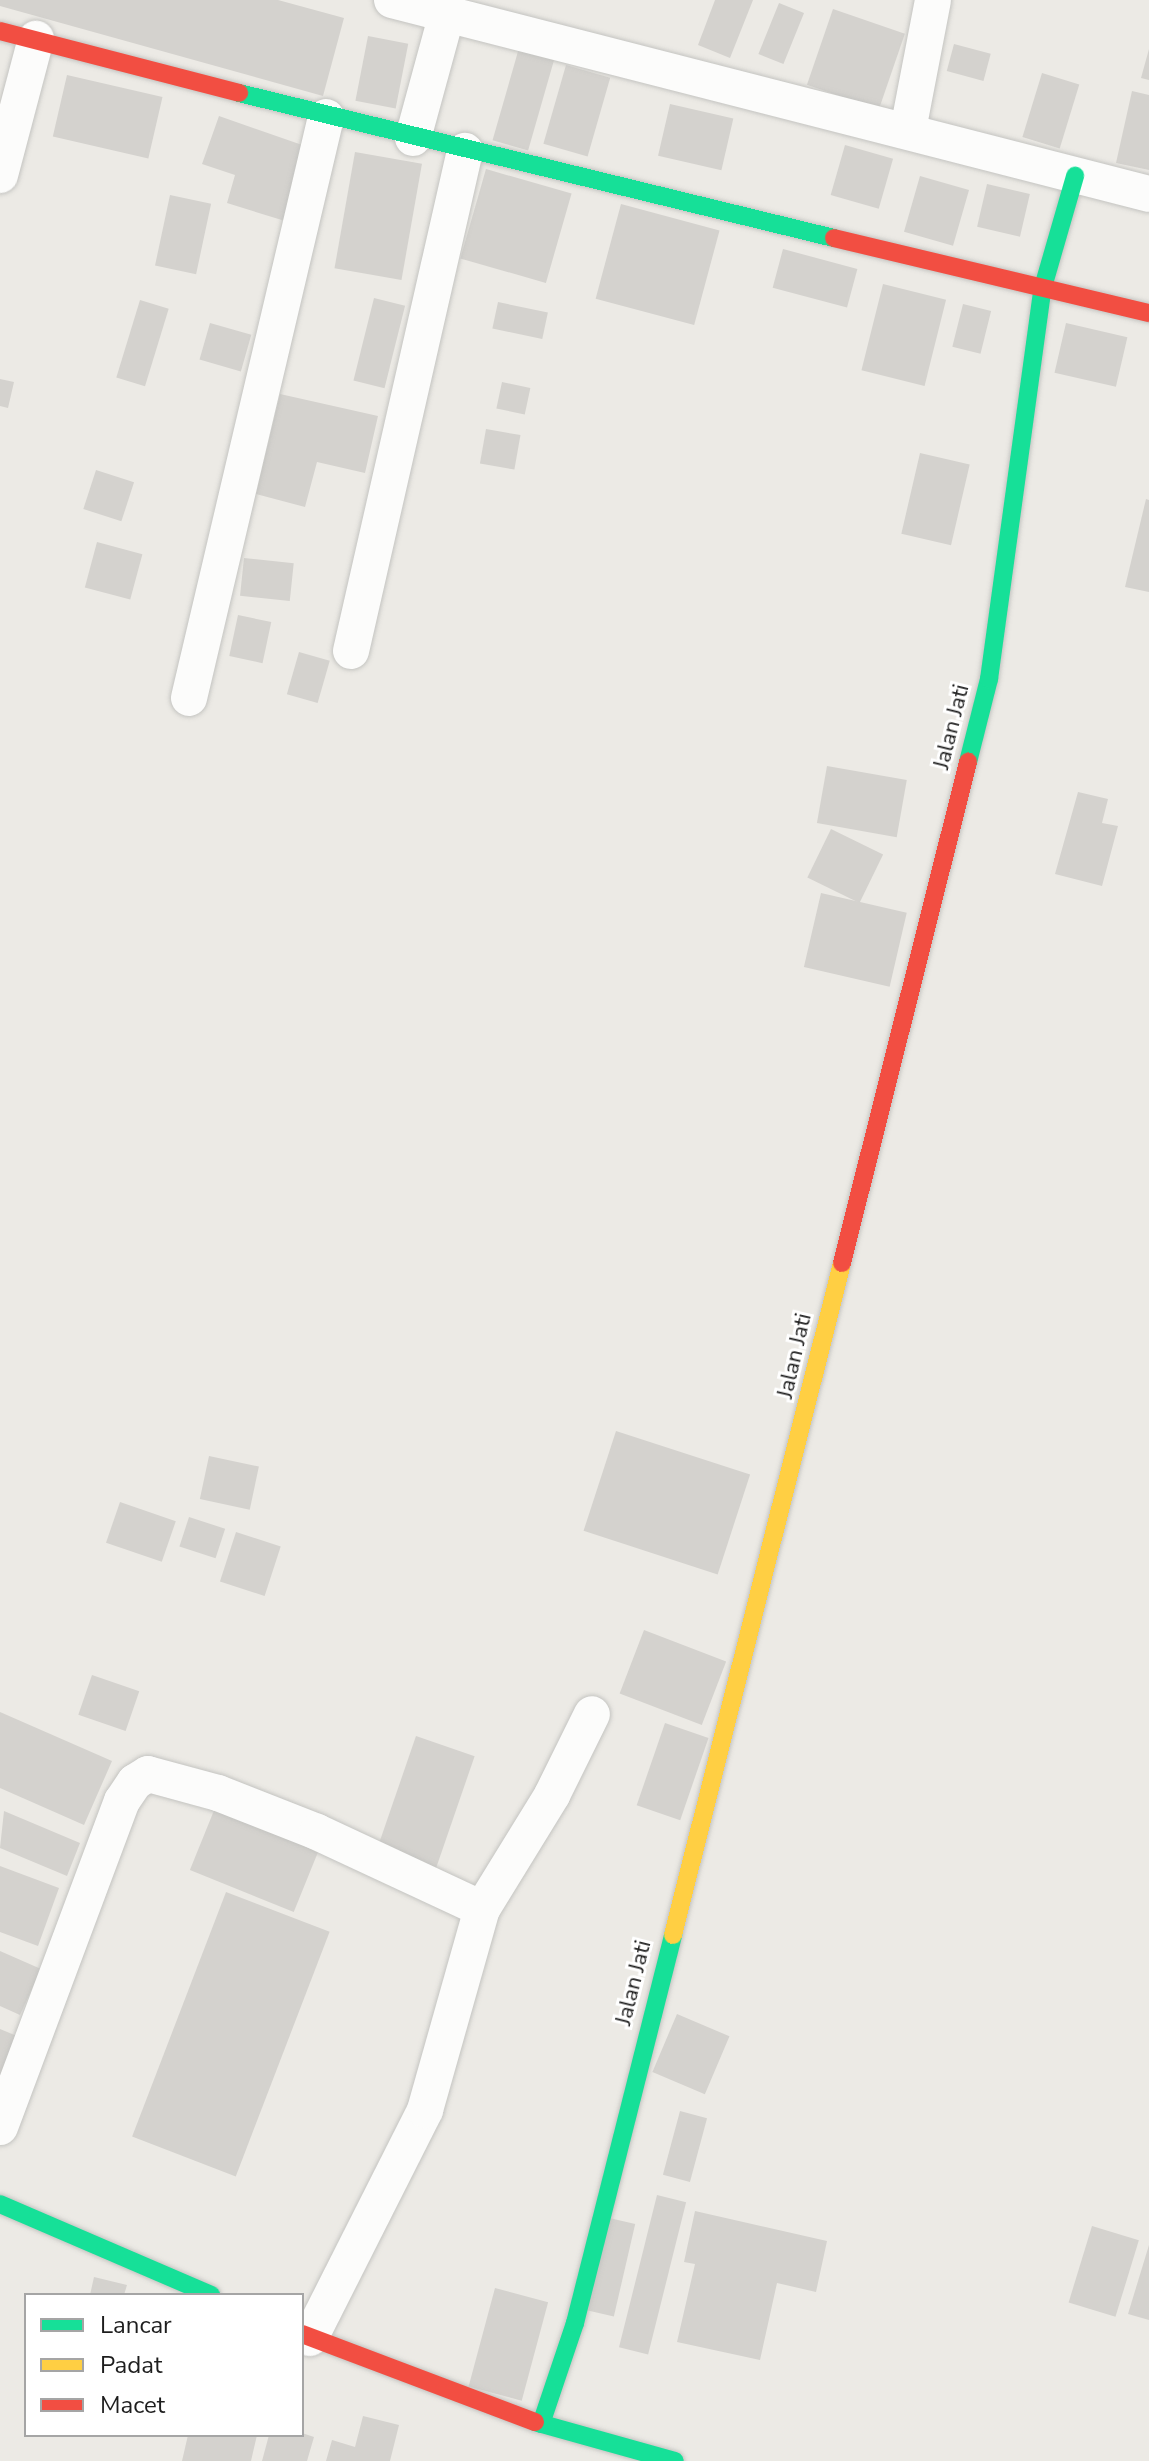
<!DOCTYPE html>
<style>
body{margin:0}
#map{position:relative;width:1149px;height:2461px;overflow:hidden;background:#eceae5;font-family:"Nunito Sans",sans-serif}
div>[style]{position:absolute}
.building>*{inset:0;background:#d4d2ce;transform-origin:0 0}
.roads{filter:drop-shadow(0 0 2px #c4c4c1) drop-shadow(0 0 2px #c4c4c1)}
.street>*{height:36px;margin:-18px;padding:0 18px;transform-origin:18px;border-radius:18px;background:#fcfcfb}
.fast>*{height:18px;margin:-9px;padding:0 9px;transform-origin:9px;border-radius:9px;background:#16e098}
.slow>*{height:18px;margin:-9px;padding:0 9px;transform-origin:9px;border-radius:9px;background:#ffcf43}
.jam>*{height:18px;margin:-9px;padding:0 9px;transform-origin:9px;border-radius:9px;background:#f24e42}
span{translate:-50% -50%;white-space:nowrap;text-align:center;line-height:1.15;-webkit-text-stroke:6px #fff;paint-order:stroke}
.street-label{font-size:22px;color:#1d1d1d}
.legend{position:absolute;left:24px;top:2293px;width:280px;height:144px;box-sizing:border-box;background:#fff;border:2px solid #a5a5a5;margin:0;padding:10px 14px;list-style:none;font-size:24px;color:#1d1d1d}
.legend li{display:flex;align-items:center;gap:16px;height:40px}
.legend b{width:40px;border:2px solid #a5a5a5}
</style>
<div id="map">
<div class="building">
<div style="clip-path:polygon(0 0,278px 0,344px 18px,323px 96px,0 6px)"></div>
<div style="clip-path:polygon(715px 0,753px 0,730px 58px,698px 45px)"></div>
<div style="left:779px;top:3px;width:27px;height:55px;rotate:22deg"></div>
<div style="left:833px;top:9px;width:76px;height:80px;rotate:19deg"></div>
<div style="left:368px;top:36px;width:41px;height:66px;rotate:11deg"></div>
<div style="left:954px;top:44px;width:38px;height:28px;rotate:15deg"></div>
<div style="left:519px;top:48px;width:37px;height:96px;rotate:16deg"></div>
<div style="clip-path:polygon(1149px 49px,1149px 80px,1141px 78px)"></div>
<div style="left:566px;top:65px;width:46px;height:82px;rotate:16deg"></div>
<div style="left:1042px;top:73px;width:39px;height:67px;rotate:17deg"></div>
<div style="left:67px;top:75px;width:98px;height:63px;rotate:13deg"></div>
<div style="clip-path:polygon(1132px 91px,1149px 95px,1149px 170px,1116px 163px)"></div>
<div style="left:670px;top:104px;width:65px;height:53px;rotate:13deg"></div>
<div style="clip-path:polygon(219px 116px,305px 146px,285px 221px,227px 203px,235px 175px,202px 164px)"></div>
<div style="left:845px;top:145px;width:50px;height:52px;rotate:16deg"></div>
<div style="left:355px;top:152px;width:68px;height:118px;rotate:10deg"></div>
<div style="left:486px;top:169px;width:89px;height:93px;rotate:16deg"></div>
<div style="left:920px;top:176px;width:51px;height:58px;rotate:16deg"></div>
<div style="left:987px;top:184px;width:44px;height:44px;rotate:13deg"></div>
<div style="left:170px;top:195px;width:42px;height:72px;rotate:12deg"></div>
<div style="left:621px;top:204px;width:102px;height:98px;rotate:15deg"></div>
<div style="left:783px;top:249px;width:77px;height:40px;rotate:15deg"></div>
<div style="left:883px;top:284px;width:65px;height:89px;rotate:14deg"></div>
<div style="left:374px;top:298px;width:32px;height:85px;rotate:14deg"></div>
<div style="left:140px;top:300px;width:30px;height:81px;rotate:17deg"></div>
<div style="left:498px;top:302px;width:51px;height:27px;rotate:12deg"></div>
<div style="left:963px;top:304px;width:29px;height:44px;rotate:14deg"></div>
<div style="left:210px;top:323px;width:43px;height:38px;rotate:16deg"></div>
<div style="left:1066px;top:323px;width:63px;height:51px;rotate:13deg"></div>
<div style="clip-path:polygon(0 379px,14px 382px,8px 408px,0 406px)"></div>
<div style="left:502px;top:382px;width:29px;height:27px;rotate:12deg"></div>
<div style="clip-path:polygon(280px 394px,378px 416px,365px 473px,317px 462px,305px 507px,256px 494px)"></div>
<div style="left:486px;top:429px;width:35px;height:35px;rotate:10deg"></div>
<div style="left:920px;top:453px;width:51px;height:83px;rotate:13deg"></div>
<div style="left:96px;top:470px;width:40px;height:41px;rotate:18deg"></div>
<div style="clip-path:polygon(1146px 499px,1149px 500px,1149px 592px,1125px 587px)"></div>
<div style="left:97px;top:542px;width:47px;height:47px;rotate:15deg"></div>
<div style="left:244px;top:558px;width:50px;height:38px;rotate:6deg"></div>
<div style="left:238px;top:615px;width:34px;height:42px;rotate:12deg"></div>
<div style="left:299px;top:652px;width:32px;height:44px;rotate:16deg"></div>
<div style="left:827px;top:766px;width:81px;height:58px;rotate:10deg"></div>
<div style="clip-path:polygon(1078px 792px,1108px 799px,1102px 823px,1118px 826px,1102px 886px,1055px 874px)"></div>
<div style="left:831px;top:829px;width:58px;height:54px;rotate:26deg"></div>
<div style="left:821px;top:893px;width:88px;height:76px;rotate:13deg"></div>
<div style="left:616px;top:1431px;width:141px;height:105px;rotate:18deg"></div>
<div style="left:209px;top:1456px;width:51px;height:44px;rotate:12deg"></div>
<div style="left:120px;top:1502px;width:59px;height:43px;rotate:19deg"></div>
<div style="left:189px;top:1517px;width:38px;height:31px;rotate:18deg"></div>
<div style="left:236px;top:1532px;width:47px;height:52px;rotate:18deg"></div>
<div style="left:644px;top:1630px;width:88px;height:68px;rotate:21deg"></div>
<div style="left:92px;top:1675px;width:50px;height:42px;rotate:19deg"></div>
<div style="clip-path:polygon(0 1712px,112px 1761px,84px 1825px,0 1788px)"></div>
<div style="left:665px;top:1723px;width:46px;height:87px;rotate:19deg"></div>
<div style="left:416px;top:1736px;width:62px;height:121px;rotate:19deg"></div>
<div style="left:215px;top:1808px;width:112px;height:67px;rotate:22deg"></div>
<div style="clip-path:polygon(4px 1811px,80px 1843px,67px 1876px,0 1848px)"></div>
<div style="clip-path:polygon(0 1866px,59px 1888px,38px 1946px,0 1932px)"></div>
<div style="left:226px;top:1892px;width:111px;height:262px;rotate:21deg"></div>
<div style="clip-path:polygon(0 1951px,41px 1969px,20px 2015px,0 2006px)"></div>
<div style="left:677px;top:2014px;width:57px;height:63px;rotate:23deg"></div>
<div style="clip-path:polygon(0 2029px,17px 2036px,0 2076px)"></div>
<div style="left:680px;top:2111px;width:28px;height:66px;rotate:15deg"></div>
<div style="left:657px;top:2195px;width:30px;height:157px;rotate:14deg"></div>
<div style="clip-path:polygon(695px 2211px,827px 2241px,816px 2292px,777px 2283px,760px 2360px,677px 2342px,695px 2264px,684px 2262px)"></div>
<div style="left:605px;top:2217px;width:31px;height:95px;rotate:13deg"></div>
<div style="left:1092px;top:2226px;width:49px;height:80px;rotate:17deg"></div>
<div style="clip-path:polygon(1149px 2245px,1149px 2320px,1128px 2314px)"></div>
<div style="clip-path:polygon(94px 2277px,127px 2285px,124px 2295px,90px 2295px)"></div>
<div style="left:495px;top:2288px;width:55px;height:102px;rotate:15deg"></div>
<div style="clip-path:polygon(363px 2416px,399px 2425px,390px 2461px,326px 2461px,332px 2440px,355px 2447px)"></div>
<div style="clip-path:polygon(302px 2433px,314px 2437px,307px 2461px,262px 2461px,269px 2435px)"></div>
<div style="clip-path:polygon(188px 2435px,257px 2435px,251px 2461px,182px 2461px)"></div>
</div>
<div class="roads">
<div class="street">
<div style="left:392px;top:0;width:781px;rotate:14.37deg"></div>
<div style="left:908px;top:130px;width:132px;rotate:-79.1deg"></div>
<div style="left:413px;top:138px;width:129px;rotate:-74.7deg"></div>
<div style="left:0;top:175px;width:141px;rotate:-75.2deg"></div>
<div style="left:351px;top:651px;width:513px;rotate:-77.16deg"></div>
<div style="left:189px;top:698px;width:597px;rotate:-76.73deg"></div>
<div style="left:0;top:2127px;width:348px;rotate:-69.5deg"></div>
<div style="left:122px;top:1801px;width:23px;rotate:-56deg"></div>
<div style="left:135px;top:1782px;width:15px;rotate:-32deg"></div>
<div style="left:148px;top:1774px;width:73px;rotate:15.2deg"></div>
<div style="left:218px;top:1793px;width:106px;rotate:21.5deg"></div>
<div style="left:317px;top:1832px;width:182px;rotate:25deg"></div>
<div style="left:310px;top:2338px;width:255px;rotate:-63.2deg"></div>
<div style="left:425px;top:2110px;width:209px;rotate:-74.2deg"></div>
<div style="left:482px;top:1909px;width:134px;rotate:-58.4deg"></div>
<div style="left:552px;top:1795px;width:90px;rotate:-63.7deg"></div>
</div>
<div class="fast">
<div style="left:239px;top:93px;width:612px;rotate:13.7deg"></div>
<div style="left:968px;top:762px;width:86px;rotate:-75.8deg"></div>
<div style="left:989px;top:679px;width:396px;rotate:-82.2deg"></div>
<div style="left:1043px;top:287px;width:116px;rotate:-73.9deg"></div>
<div style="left:0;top:2204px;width:230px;rotate:23.3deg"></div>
<div style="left:535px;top:2422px;width:145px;rotate:15.6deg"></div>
<div style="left:541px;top:2424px;width:107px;rotate:-71.4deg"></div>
<div style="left:575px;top:2323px;width:400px;rotate:-75.8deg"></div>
</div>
<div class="slow">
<div style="left:673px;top:1935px;width:693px;rotate:-75.88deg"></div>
</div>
<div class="jam">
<div style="left:0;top:31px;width:247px;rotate:14.5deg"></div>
<div style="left:834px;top:238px;width:324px;rotate:13.4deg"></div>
<div style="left:842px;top:1263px;width:517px;rotate:-75.88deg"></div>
<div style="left:302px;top:2334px;width:249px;rotate:20.7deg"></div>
</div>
</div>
<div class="street-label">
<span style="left:952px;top:727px;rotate:-76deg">Jalan Jati</span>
<span style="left:795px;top:1356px;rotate:-77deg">Jalan Jati</span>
<span style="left:634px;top:1983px;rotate:-76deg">Jalan Jati</span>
</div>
<ul class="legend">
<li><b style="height:10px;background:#16e098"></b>Lancar</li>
<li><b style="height:10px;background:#ffcf43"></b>Padat</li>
<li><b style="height:10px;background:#f24e42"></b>Macet</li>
</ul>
</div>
